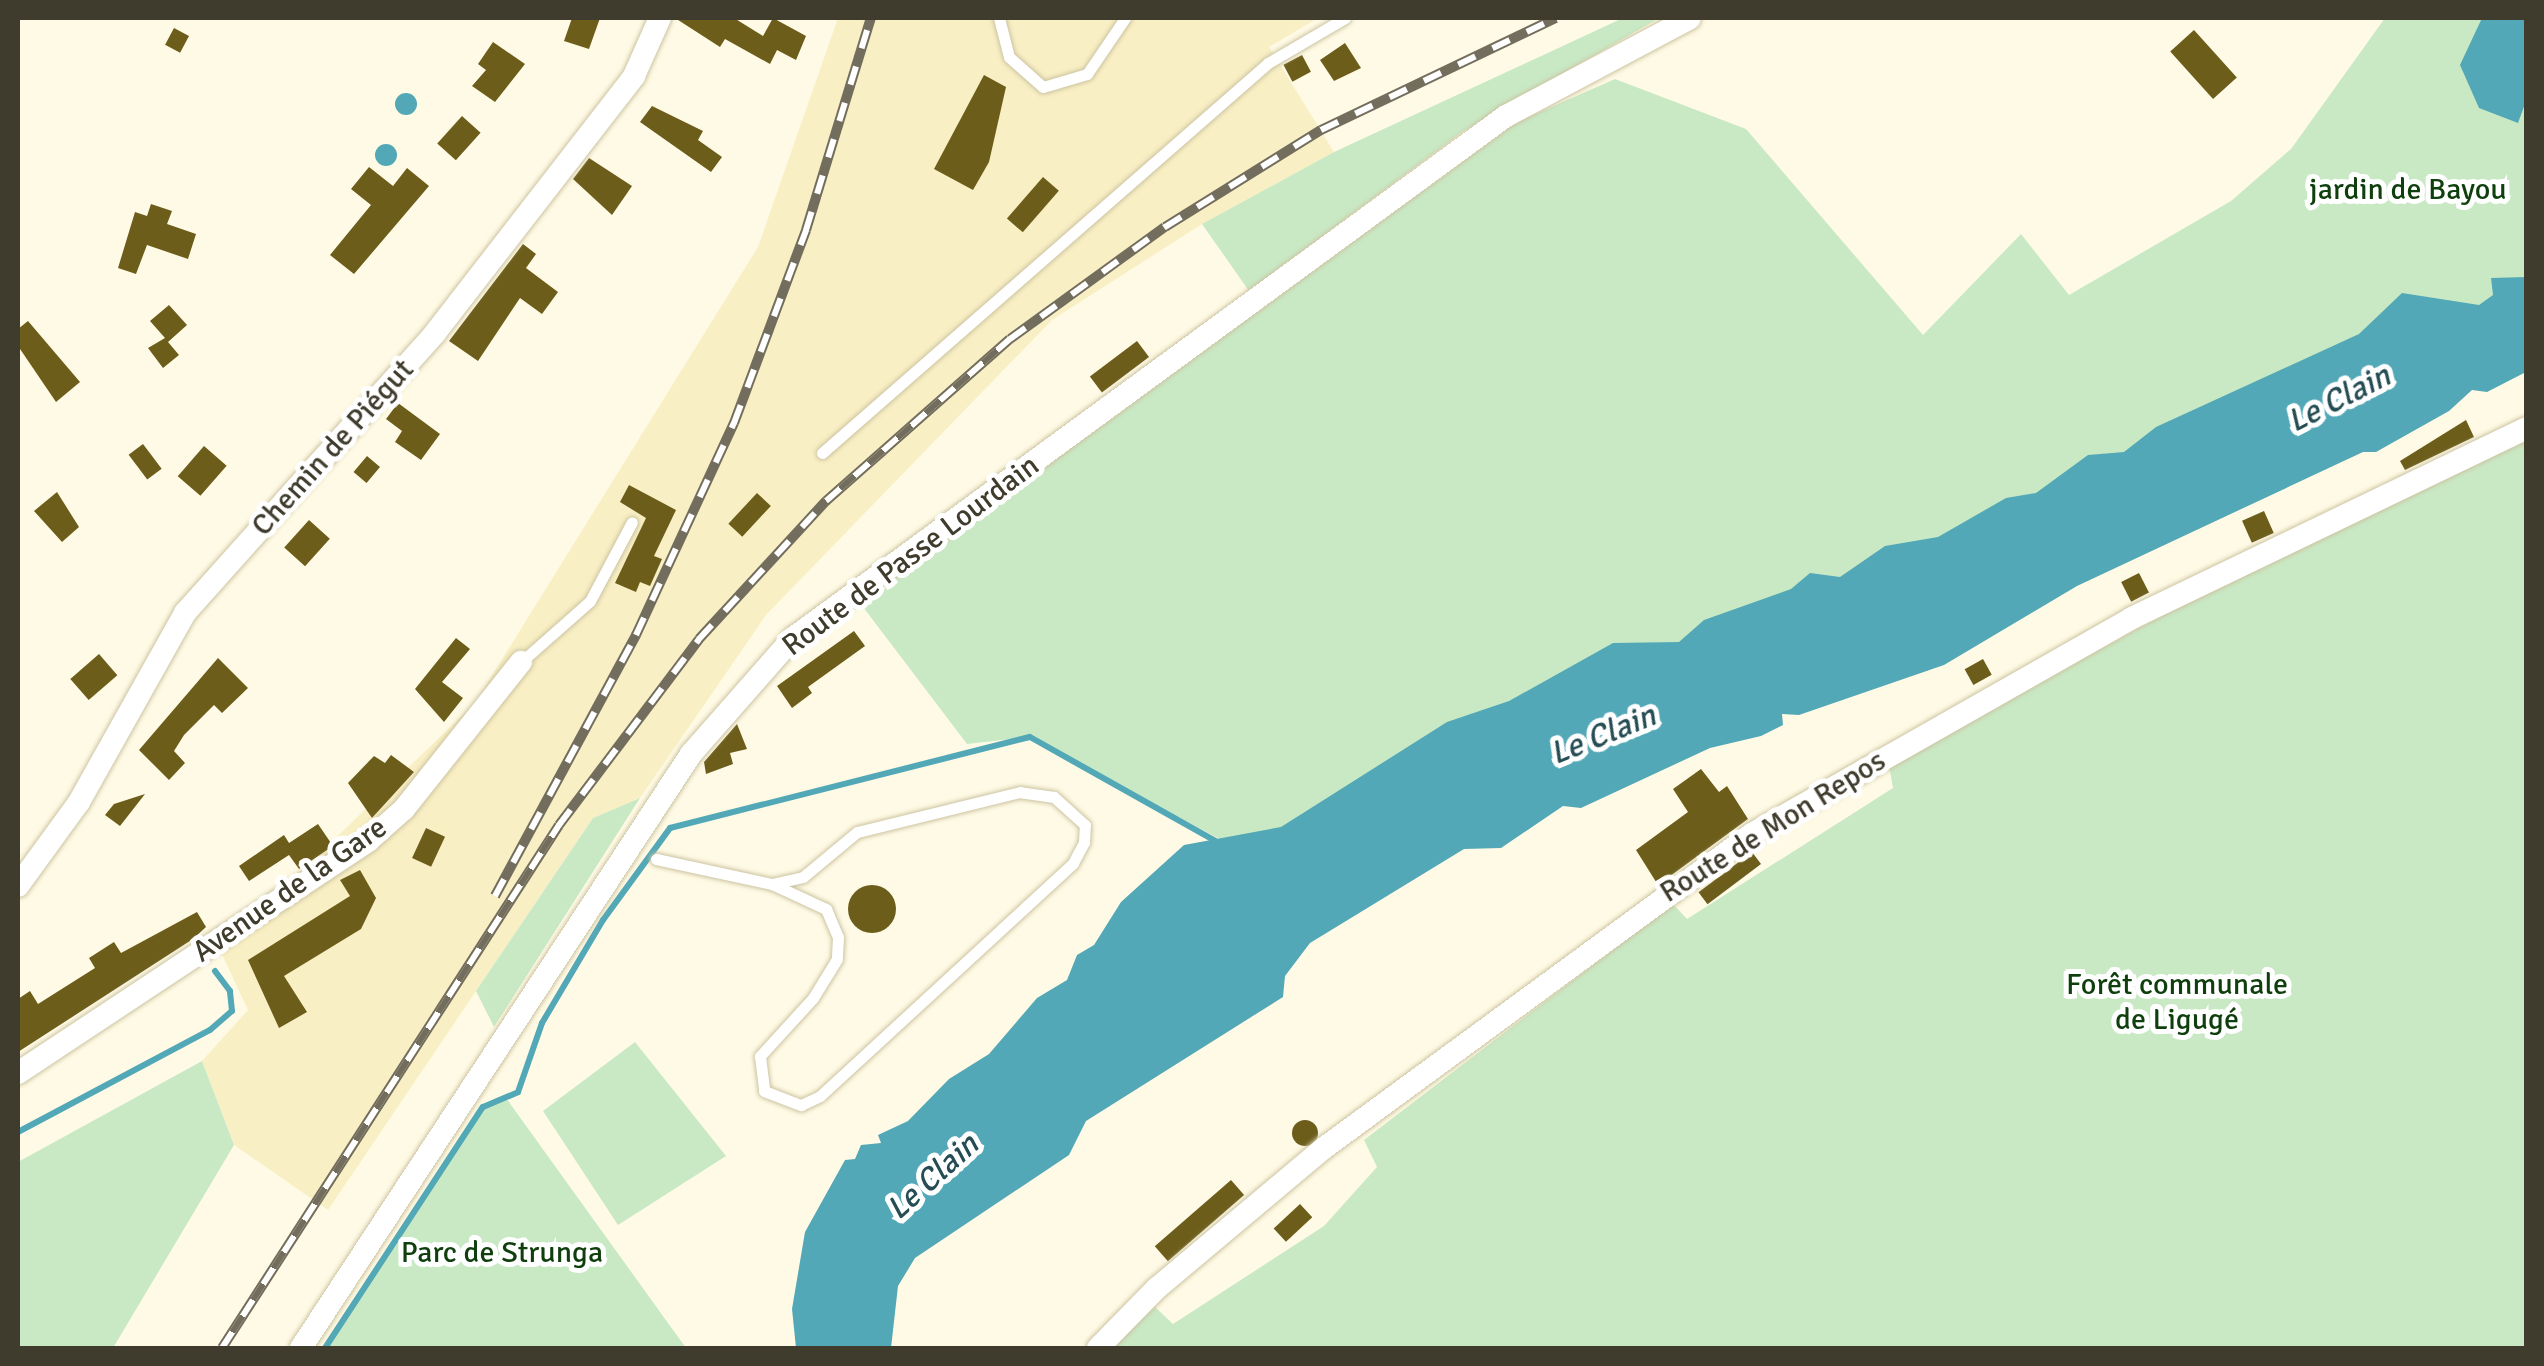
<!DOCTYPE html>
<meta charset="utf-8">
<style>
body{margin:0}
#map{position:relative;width:2544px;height:1366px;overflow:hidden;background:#fffae5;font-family:Signika,sans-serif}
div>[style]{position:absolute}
.built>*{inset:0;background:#f9efc4}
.green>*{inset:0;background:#c9e9c5}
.water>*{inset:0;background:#52a8b6}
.round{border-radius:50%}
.stream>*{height:6px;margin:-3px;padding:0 3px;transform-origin:3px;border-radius:3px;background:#52a8b6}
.building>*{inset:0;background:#6c5d1b;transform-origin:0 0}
.roads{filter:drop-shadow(0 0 2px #ccc4a2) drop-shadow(0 0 2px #ccc4a2)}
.service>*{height:11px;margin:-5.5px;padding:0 5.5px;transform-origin:5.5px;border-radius:5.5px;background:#fff}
.minor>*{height:22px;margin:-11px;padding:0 11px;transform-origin:11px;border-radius:11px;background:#fff}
.rail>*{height:10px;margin-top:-5px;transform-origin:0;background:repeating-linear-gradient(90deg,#fff 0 19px,#726d5d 0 38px);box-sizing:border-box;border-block:2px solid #726d5d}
span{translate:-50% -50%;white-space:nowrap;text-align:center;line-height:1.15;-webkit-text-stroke:10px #fff;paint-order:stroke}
.park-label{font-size:30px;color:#103f0e}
.street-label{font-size:30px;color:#3f3b2d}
.water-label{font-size:32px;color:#254d53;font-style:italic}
.frame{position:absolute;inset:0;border:20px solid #3f3b2d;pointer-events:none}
</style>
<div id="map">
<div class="built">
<div style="clip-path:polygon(838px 18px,1318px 18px,1269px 47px,1334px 152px,1202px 224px,1052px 320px,766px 615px,640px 798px,593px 818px,328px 1210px,234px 1145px,202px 1061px,248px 1010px,220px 950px,475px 703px,758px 247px)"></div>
</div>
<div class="green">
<div style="clip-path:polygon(1623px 18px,1659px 18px,1462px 132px,1249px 291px,1202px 224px,1334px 152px)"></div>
<div style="clip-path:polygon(2385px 18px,2526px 18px,2526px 290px,1281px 872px,1030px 737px,967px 744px,860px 603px,1517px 122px,1615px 79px,1746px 129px,1923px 335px,2021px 234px,2069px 295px,2231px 201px,2291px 149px)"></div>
<div style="clip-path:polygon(2526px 439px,2526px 1348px,1114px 1348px,1154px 1306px,1173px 1324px,1324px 1226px,1377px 1167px,1364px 1140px,1673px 904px,1687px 919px,1893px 788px,1889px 765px,2159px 617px)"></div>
<div style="clip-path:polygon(640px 798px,494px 1027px,476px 991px,593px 818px)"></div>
<div style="clip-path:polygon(635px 1042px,726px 1156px,618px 1225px,543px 1111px)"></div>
<div style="clip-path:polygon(202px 1061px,234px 1145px,113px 1348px,18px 1348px,18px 1162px)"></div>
<div style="clip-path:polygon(506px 1098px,686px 1348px,326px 1348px,483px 1107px)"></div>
</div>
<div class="water">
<div style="clip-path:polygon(2482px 18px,2526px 18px,2526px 101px,2518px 123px,2479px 108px,2460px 65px)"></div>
<div class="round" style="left:395px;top:93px;width:22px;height:22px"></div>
<div class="round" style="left:375px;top:144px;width:22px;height:22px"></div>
<div style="clip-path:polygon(2526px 277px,2526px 372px,2487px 392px,2472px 390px,2449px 411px,2376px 452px,2363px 452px,2077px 586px,1944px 665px,1799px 715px,1782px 714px,1783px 725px,1761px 736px,1710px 748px,1581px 808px,1563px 806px,1501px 848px,1464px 849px,1310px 943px,1285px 976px,1283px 997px,1086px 1121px,1069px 1155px,915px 1258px,898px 1286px,891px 1348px,796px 1348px,792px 1309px,805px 1232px,845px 1160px,855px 1159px,861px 1145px,881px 1143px,878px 1135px,908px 1121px,949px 1079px,989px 1054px,1037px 998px,1067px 980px,1077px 955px,1094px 945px,1121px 902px,1184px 845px,1281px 827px,1447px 722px,1509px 701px,1613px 643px,1679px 642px,1704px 620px,1791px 589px,1810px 573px,1840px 577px,1885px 546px,1938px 537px,2006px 498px,2036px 493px,2088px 455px,2124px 452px,2156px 427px,2359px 334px,2402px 293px,2479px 305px,2493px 295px,2491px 278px)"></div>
</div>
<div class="stream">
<div style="left:18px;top:1132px;width:217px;rotate:-28deg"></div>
<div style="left:210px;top:1030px;width:29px;rotate:-41deg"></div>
<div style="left:232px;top:1011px;width:20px;rotate:-96deg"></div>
<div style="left:230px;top:991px;width:25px;rotate:-127deg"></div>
<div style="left:325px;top:1348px;width:288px;rotate:-56.8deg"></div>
<div style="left:483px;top:1107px;width:38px;rotate:-23deg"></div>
<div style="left:518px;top:1092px;width:73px;rotate:-70.8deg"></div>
<div style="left:542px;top:1023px;width:120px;rotate:-59.4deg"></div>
<div style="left:603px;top:920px;width:114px;rotate:-53.9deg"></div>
<div style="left:670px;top:828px;width:371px;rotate:-14.2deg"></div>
<div style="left:1030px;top:737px;width:214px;rotate:29.3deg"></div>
</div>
<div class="building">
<div style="clip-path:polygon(572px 18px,600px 18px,589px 49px,564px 41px)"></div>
<div style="clip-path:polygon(675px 18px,734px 18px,763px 36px,773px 18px,806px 36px,796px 60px,777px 50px,770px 64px,725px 39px,720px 47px)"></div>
<div style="left:174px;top:28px;width:17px;height:19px;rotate:28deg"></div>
<div style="left:2194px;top:30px;width:64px;height:32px;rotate:48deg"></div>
<div style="clip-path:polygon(493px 42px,525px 64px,495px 102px,472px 86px,486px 70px,478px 64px)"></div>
<div style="clip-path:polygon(1345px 43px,1361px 68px,1334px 81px,1320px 60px)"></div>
<div style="left:1302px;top:55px;width:19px;height:21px;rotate:62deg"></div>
<div style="clip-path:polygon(984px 75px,1006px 87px,989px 162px,973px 190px,934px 169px)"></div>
<div style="clip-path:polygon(652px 106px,703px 131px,698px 140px,722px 157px,711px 172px,640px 122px)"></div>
<div style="left:462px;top:116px;width:25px;height:37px;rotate:42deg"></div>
<div style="clip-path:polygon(589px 158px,632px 186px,612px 215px,573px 179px)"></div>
<div style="clip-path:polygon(369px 167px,393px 186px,407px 168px,429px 186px,354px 274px,330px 255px,371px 205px,351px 189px)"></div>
<div style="left:1043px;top:177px;width:21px;height:55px;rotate:41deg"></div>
<div style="clip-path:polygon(151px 204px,172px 211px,167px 224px,196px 234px,188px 259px,147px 245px,136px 274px,118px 268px,135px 212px,147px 216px)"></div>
<div style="clip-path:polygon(523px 244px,536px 254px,526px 268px,558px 292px,542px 314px,520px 298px,478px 361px,449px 341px)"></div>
<div style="clip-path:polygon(169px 305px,187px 325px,168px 342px,179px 355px,163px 368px,148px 348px,165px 338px,150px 321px)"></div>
<div style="clip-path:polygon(28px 321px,80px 382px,56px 402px,18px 346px,18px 329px)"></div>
<div style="left:1137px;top:341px;width:20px;height:59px;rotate:53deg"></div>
<div style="clip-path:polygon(398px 403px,440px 434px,421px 460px,395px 442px,402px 431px,386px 419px)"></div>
<div style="clip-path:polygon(2466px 420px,2474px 437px,2405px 470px,2400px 461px)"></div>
<div style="left:143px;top:444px;width:31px;height:18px;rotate:53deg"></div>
<div style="left:204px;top:446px;width:30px;height:40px;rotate:41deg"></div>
<div style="left:367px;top:456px;width:17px;height:21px;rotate:40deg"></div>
<div style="clip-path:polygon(629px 485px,676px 510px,654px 556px,662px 559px,650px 586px,640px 582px,636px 592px,615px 583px,646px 518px,620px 502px)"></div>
<div style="clip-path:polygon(57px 492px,79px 527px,62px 542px,34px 511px)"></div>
<div style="left:757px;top:493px;width:19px;height:42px;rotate:43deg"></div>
<div style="left:2264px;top:511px;width:24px;height:24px;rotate:66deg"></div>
<div style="left:309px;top:520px;width:28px;height:37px;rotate:42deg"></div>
<div style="left:2139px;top:573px;width:22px;height:20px;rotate:63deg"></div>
<div style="clip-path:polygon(854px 631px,865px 646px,808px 687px,812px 693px,792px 708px,777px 686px)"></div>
<div style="clip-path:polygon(456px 638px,470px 649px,442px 682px,463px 698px,444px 722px,415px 689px)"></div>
<div style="left:99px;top:654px;width:28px;height:38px;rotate:49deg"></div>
<div style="clip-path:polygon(218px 658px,248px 688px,222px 713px,214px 705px,184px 735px,174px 751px,185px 763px,169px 780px,139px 750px)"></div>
<div style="left:1983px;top:659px;width:18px;height:21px;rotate:61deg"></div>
<div style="clip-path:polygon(737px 724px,747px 749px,730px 753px,733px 764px,706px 774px,704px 762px)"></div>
<div style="clip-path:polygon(391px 755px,414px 772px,372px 818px,348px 783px,374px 756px,385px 763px)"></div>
<div style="clip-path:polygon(1701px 769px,1719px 792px,1727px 786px,1748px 819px,1658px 885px,1636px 850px,1688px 812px,1673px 789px)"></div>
<div style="clip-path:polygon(145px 794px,120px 826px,105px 815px,114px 804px)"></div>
<div style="clip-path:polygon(318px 824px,333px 846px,299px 869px,289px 855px,249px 881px,239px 866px,284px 835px,289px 843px)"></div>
<div style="left:426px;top:828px;width:21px;height:33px;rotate:25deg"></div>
<div style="left:1752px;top:852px;width:15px;height:67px;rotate:53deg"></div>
<div style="clip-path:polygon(360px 870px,376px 898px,361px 929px,284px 976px,307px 1012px,279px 1028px,248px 960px,350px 896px,340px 880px)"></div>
<div class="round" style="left:848px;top:885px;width:48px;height:48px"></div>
<div style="clip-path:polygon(197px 912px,206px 927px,193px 939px,18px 1052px,18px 999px,30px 991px,38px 1004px,95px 968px,89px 958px,114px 942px,121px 953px)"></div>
<div class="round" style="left:1292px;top:1120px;width:26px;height:26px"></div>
<div style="left:1231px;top:1180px;width:20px;height:101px;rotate:49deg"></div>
<div style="left:1300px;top:1204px;width:18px;height:36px;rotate:47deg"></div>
</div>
<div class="roads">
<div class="service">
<div style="left:999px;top:18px;width:40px;rotate:75.6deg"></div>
<div style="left:1009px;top:57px;width:45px;rotate:41.4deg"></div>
<div style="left:1043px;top:87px;width:46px;rotate:-16.5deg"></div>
<div style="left:1087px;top:74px;width:68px;rotate:-55.8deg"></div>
<div style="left:822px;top:453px;width:592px;rotate:-41.17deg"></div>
<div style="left:1268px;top:63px;width:89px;rotate:-30.3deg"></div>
<div style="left:521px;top:662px;width:92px;rotate:-41.5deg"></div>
<div style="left:590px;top:601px;width:89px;rotate:-62deg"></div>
<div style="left:656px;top:859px;width:119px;rotate:12.2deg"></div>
<div style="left:772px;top:884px;width:60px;rotate:24.8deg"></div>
<div style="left:826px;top:909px;width:30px;rotate:67deg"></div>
<div style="left:838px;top:937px;width:22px;rotate:93deg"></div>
<div style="left:837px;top:959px;width:46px;rotate:121.6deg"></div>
<div style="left:813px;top:998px;width:79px;rotate:132.4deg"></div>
<div style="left:760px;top:1056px;width:35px;rotate:83deg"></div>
<div style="left:764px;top:1091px;width:40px;rotate:21deg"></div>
<div style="left:801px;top:1105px;width:21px;rotate:-25deg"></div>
<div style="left:820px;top:1096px;width:344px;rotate:-42.6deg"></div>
<div style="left:1073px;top:863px;width:24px;rotate:-62deg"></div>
<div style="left:1084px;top:842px;width:17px;rotate:-87deg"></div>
<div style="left:1085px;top:825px;width:42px;rotate:-137.9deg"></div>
<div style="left:1054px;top:797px;width:34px;rotate:-172deg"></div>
<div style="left:1020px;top:792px;width:168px;rotate:166.2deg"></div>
<div style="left:857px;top:832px;width:70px;rotate:140.2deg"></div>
<div style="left:803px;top:877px;width:32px;rotate:167deg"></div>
</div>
<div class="minor">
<div style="left:18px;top:886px;width:104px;rotate:-54deg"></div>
<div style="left:79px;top:802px;width:217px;rotate:-60.7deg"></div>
<div style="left:185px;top:613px;width:375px;rotate:-48.2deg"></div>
<div style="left:435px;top:333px;width:325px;rotate:-52.2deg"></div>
<div style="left:634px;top:76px;width:64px;rotate:-65.9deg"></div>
<div style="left:18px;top:1073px;width:420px;rotate:-33.5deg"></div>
<div style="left:368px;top:841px;width:48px;rotate:-41.6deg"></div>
<div style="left:404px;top:809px;width:188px;rotate:-51.5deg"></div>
<div style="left:301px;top:1348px;width:711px;rotate:-56.71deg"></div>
<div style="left:691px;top:754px;width:154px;rotate:-48.7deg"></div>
<div style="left:793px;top:638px;width:884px;rotate:-36.21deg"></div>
<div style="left:1506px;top:116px;width:208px;rotate:-28deg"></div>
<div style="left:1098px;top:1348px;width:84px;rotate:-45.5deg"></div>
<div style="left:1157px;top:1288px;width:218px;rotate:-40deg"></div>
<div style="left:1324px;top:1148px;width:531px;rotate:-36.27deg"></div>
<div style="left:1752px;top:834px;width:437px;rotate:-29.6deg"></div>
<div style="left:2132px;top:618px;width:437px;rotate:-25.7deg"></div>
</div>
</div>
<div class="rail">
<div style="left:495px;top:896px;width:297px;rotate:-61.6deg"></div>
<div style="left:636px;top:635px;width:234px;rotate:-65.2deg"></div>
<div style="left:734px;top:423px;width:206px;rotate:-69.5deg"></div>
<div style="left:806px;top:230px;width:222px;rotate:-73deg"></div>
<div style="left:222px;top:1348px;width:622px;rotate:-57.2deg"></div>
<div style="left:559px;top:825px;width:233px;rotate:-53deg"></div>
<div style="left:699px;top:639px;width:188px;rotate:-47.4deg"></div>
<div style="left:826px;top:501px;width:245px;rotate:-41.4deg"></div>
<div style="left:1010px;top:339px;width:191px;rotate:-35.9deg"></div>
<div style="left:1165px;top:227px;width:184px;rotate:-31.9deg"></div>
<div style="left:1321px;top:130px;width:260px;rotate:-25.5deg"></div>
</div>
<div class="park-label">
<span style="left:2408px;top:190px">jardin de Bayou</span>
<span style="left:2177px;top:1002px">Forêt communale<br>de Ligugé</span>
<span style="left:502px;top:1253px">Parc de Strunga</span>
</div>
<div class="street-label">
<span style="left:333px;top:448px;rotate:-48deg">Chemin de Piégut</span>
<span style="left:911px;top:556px;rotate:-37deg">Route de Passe Lourdain</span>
<span style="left:1773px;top:827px;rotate:-32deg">Route de Mon Repos</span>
<span style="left:290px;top:890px;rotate:-35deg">Avenue de la Gare</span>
</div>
<div class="water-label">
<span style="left:2339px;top:399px;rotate:-27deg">Le Clain</span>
<span style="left:1603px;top:735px;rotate:-22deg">Le Clain</span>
<span style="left:933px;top:1177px;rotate:-42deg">Le Clain</span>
</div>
<div class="frame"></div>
</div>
